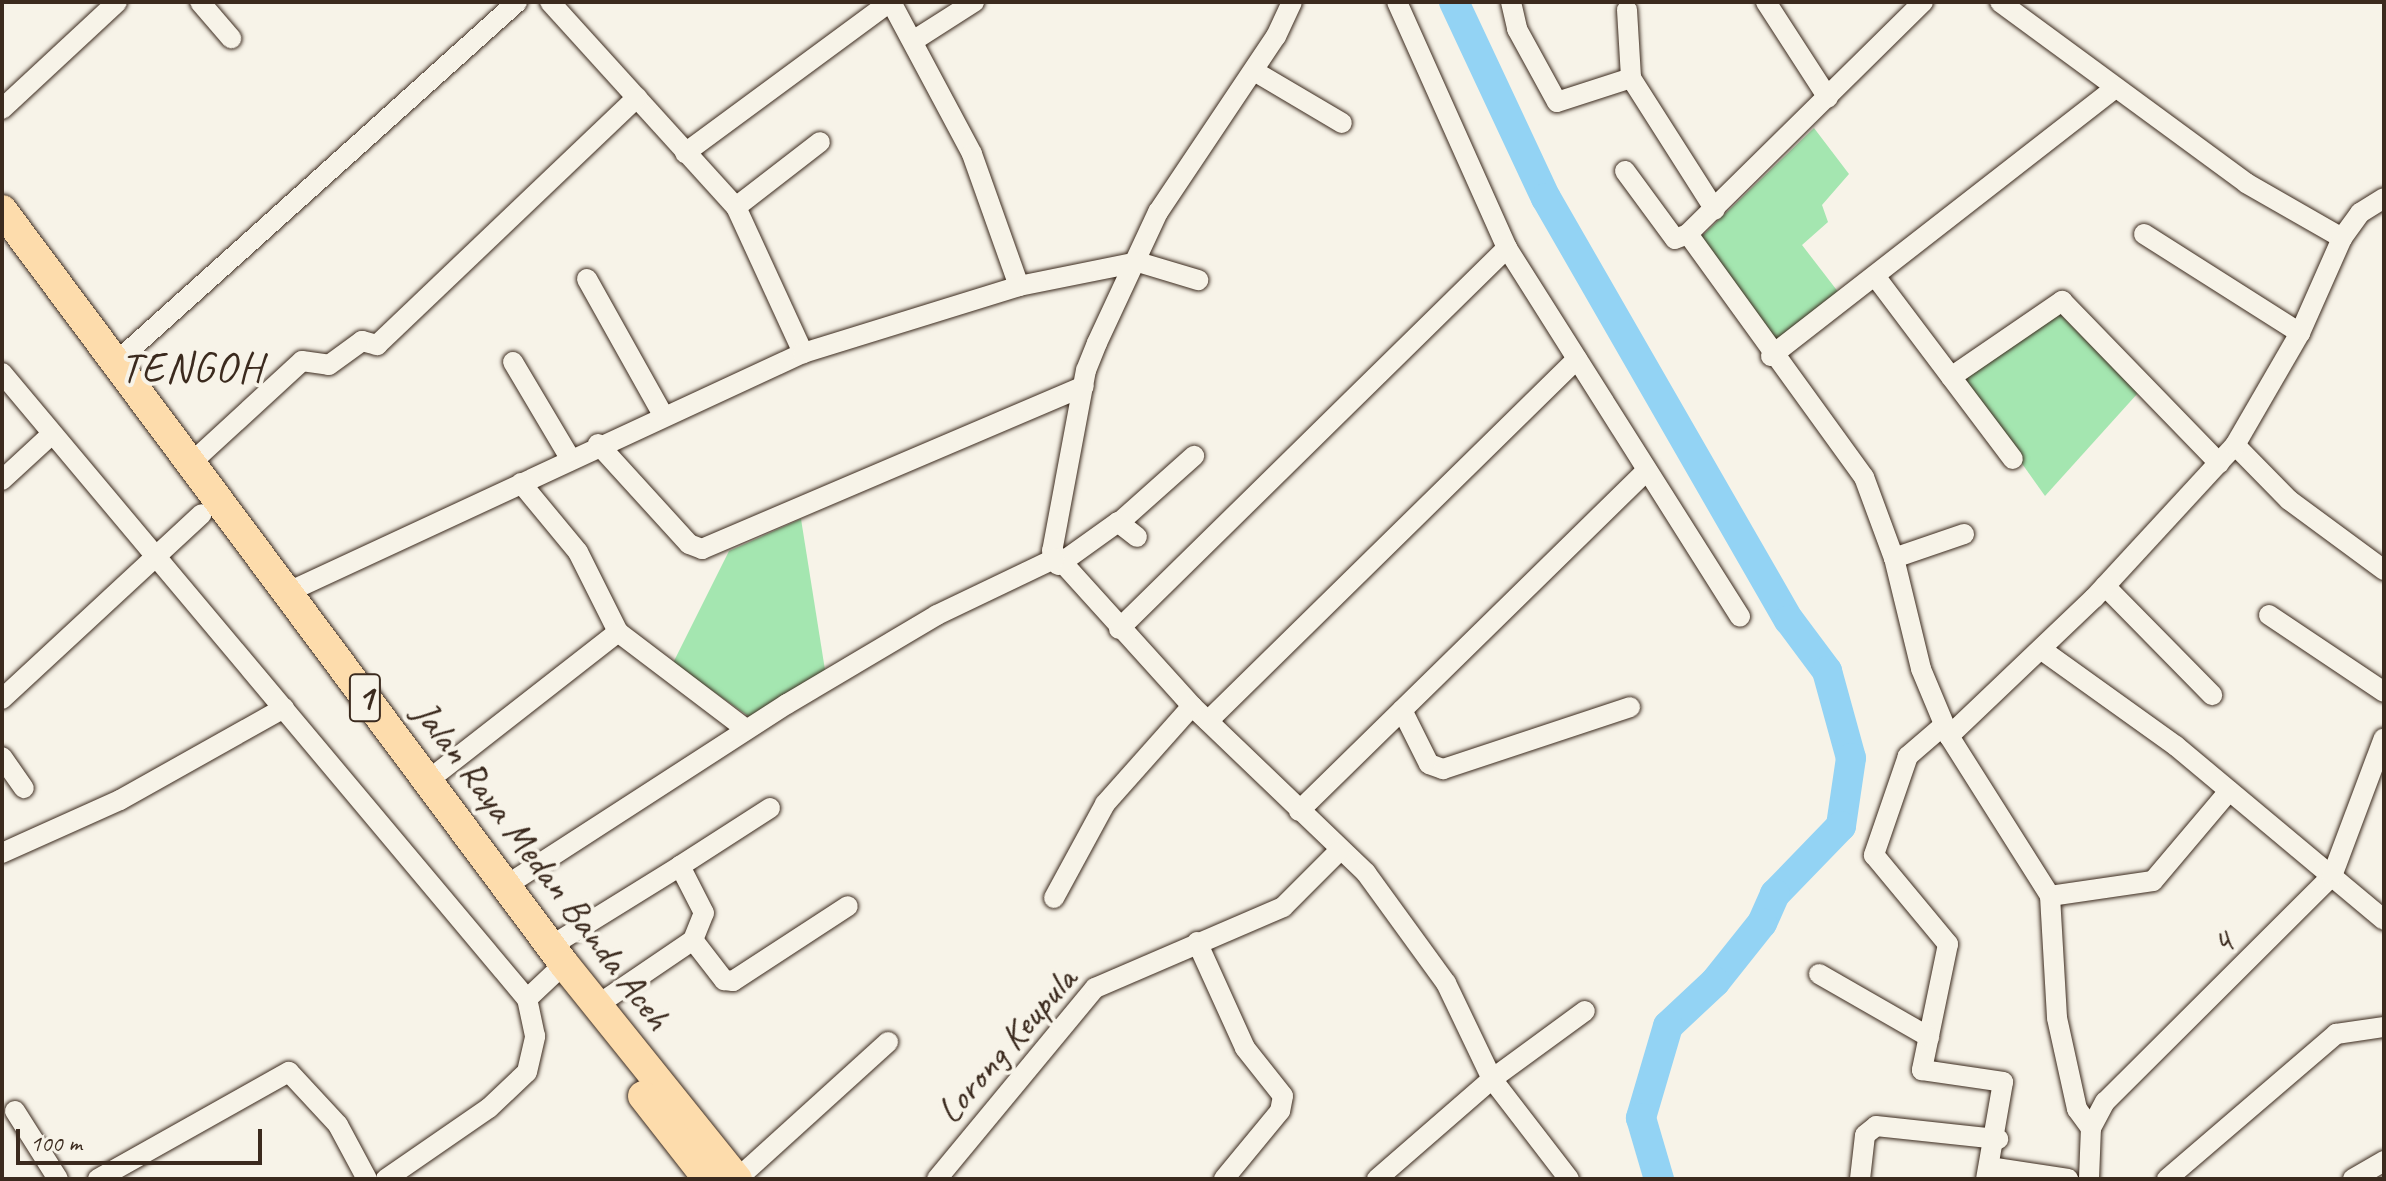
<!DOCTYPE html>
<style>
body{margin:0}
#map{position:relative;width:2386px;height:1181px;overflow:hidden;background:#f7f3e8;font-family:Caveat,sans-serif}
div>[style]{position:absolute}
.green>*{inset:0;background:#a4e6b0}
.river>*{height:30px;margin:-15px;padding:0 15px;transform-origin:15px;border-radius:15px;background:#93d3f4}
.roads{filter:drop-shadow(0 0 2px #3b2a1e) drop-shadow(0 0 2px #3b2a1e)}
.minor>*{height:20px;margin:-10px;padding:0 10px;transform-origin:10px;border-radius:10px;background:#f7f3e8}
.highway>*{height:30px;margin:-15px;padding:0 15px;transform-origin:15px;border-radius:15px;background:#fddcac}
span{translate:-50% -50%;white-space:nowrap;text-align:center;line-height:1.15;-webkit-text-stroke:8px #f7f3e8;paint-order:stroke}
.shield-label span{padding:2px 6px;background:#f7f3e8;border:2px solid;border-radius:6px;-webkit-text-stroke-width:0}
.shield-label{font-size:36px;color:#3b2a1e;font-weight:700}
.street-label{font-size:38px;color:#3b2a1e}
.quarter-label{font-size:42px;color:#3b2a1e;letter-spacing:2px}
.frame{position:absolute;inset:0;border:4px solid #3b2a1e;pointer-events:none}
.scale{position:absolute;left:16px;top:1129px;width:246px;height:36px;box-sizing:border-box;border:4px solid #3b2a1e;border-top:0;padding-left:10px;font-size:24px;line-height:28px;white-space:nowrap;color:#3b2a1e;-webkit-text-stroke:6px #f7f3e8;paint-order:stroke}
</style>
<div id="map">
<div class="green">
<div style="clip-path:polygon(1814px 128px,1849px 174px,1822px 205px,1828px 222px,1802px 245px,1839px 293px,1774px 346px,1701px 237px)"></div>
<div style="clip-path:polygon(2058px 312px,2138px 393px,2045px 496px,1963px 381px)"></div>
<div style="clip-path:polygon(801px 519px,825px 670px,751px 718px,673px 663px,729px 551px)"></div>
</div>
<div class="river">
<div style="left:1454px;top:2px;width:217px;rotate:64.9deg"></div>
<div style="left:1546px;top:198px;width:487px;rotate:60.1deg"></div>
<div style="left:1789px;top:620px;width:64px;rotate:53.3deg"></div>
<div style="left:1827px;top:671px;width:90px;rotate:74.6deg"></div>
<div style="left:1851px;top:758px;width:69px;rotate:98.4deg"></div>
<div style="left:1841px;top:826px;width:95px;rotate:134.1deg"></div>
<div style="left:1775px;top:894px;width:32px;rotate:114deg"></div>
<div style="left:1762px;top:923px;width:75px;rotate:128.5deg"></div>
<div style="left:1715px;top:982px;width:64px;rotate:136.9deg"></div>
<div style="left:1668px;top:1026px;width:96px;rotate:106.4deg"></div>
<div style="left:1641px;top:1118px;width:64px;rotate:73.6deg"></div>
</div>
<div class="roads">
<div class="minor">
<div style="left:200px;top:2px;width:48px;rotate:49.3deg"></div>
<div style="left:550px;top:2px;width:277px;rotate:47.8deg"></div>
<div style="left:736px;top:207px;width:161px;rotate:65.3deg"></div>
<div style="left:891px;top:2px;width:172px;rotate:61.9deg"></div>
<div style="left:972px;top:154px;width:140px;rotate:70.4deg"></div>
<div style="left:1292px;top:2px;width:38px;rotate:115deg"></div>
<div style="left:1276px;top:36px;width:212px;rotate:123.8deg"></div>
<div style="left:1158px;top:212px;width:145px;rotate:115deg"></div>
<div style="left:1097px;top:343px;width:29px;rotate:112deg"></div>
<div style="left:1086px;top:370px;width:184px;rotate:100.6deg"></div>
<div style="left:1052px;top:551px;width:209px;rotate:47.9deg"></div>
<div style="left:1192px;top:706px;width:241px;rotate:43.8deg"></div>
<div style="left:1366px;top:873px;width:136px;rotate:54deg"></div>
<div style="left:1446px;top:983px;width:106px;rotate:64.4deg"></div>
<div style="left:1492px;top:1079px;width:126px;rotate:52.4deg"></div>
<div style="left:1397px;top:2px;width:269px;rotate:65.9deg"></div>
<div style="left:1511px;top:2px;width:28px;rotate:77deg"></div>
<div style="left:1517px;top:29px;width:83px;rotate:61.3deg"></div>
<div style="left:1557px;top:102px;width:78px;rotate:-18deg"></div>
<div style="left:1766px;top:2px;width:114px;rotate:57.1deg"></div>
<div style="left:1923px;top:2px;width:330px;rotate:135.4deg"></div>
<div style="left:1688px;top:234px;width:300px;rotate:54.1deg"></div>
<div style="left:1864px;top:477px;width:86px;rotate:69.7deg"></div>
<div style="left:1894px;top:558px;width:114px;rotate:76.3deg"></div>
<div style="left:1921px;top:669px;width:73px;rotate:67.3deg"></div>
<div style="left:1949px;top:736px;width:189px;rotate:57.7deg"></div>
<div style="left:2050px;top:896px;width:122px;rotate:86.7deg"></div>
<div style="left:2057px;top:1018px;width:93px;rotate:77.6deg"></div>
<div style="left:2077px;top:1109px;width:24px;rotate:54deg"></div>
<div style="left:2000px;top:2px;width:305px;rotate:36.3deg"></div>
<div style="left:2246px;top:183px;width:111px;rotate:29.8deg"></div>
<div style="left:1627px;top:10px;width:68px;rotate:86.6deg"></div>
<div style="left:1631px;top:78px;width:156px;rotate:57.5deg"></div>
<div style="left:916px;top:39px;width:69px;rotate:-32.5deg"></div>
<div style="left:1254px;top:71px;width:102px;rotate:30.6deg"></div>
<div style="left:2px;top:109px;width:157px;rotate:-42.9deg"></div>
<div style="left:685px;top:153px;width:255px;rotate:-36.4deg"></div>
<div style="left:1625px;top:171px;width:84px;rotate:53.7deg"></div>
<div style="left:1675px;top:239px;width:14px;rotate:-21deg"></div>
<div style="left:736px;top:207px;width:106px;rotate:-37.7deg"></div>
<div style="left:2144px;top:234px;width:185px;rotate:32.4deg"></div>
<div style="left:1875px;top:276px;width:229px;rotate:53deg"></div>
<div style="left:587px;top:279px;width:156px;rotate:60.8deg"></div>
<div style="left:1771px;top:356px;width:436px;rotate:-37.9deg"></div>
<div style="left:513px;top:362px;width:112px;rotate:59.3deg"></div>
<div style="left:114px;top:364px;width:542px;rotate:-41.93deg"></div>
<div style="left:2px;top:373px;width:817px;rotate:50.01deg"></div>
<div style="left:1951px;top:377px;width:135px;rotate:-34.4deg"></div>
<div style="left:2062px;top:301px;width:226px;rotate:45.9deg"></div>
<div style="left:598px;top:444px;width:135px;rotate:47.7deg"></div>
<div style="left:689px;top:544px;width:14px;rotate:21deg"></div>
<div style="left:702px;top:549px;width:415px;rotate:-23.1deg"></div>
<div style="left:2235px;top:445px;width:77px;rotate:45.5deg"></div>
<div style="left:2289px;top:500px;width:118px;rotate:36.4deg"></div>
<div style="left:190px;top:464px;width:152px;rotate:-42.6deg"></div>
<div style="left:302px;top:361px;width:27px;rotate:8deg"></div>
<div style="left:329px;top:365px;width:41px;rotate:-36deg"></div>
<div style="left:362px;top:341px;width:16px;rotate:15deg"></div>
<div style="left:377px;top:345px;width:359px;rotate:-43.6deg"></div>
<div style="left:2px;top:480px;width:68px;rotate:-42.6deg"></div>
<div style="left:521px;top:483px;width:89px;rotate:50.4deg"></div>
<div style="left:578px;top:552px;width:89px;rotate:63.4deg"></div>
<div style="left:1121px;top:521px;width:98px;rotate:-41.7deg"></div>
<div style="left:1894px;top:558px;width:74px;rotate:-18.9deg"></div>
<div style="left:1058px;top:565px;width:74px;rotate:-35.6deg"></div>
<div style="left:1118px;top:522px;width:24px;rotate:38deg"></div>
<div style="left:2105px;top:586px;width:153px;rotate:45.5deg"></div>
<div style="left:286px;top:593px;width:570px;rotate:-24.9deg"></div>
<div style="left:803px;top:353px;width:226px;rotate:-17.2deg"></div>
<div style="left:1019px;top:286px;width:121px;rotate:-11.4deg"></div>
<div style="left:1138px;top:262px;width:63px;rotate:16.7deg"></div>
<div style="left:2269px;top:615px;width:138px;rotate:33.8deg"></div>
<div style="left:1119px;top:629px;width:544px;rotate:-44.48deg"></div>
<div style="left:1507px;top:248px;width:436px;rotate:57.7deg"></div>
<div style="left:2042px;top:650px;width:165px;rotate:35.6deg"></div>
<div style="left:2176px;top:746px;width:271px;rotate:39.9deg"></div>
<div style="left:2px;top:699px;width:272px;rotate:-42.8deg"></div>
<div style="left:1402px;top:710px;width:60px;rotate:63.4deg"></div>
<div style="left:1429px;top:764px;width:15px;rotate:20deg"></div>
<div style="left:1443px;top:769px;width:197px;rotate:-18.3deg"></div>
<div style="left:1208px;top:721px;width:517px;rotate:-44.45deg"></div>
<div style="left:1944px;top:725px;width:48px;rotate:139.3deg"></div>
<div style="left:1908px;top:756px;width:105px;rotate:109deg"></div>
<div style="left:1874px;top:855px;width:116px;rotate:50.3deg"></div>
<div style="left:1948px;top:944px;width:129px;rotate:101.7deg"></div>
<div style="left:1922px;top:1070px;width:82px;rotate:8.4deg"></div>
<div style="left:2003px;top:1082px;width:98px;rotate:99.9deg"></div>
<div style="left:1949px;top:736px;width:200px;rotate:-43.6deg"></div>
<div style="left:2094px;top:598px;width:208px;rotate:-47.3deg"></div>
<div style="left:2235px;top:445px;width:129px;rotate:-59.9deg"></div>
<div style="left:2300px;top:333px;width:104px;rotate:-66.1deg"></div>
<div style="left:2342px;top:238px;width:31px;rotate:-54deg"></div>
<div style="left:2360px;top:213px;width:28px;rotate:-32deg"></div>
<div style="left:2px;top:757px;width:38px;rotate:55deg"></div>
<div style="left:426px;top:782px;width:244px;rotate:-38deg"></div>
<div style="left:618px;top:632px;width:161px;rotate:37.2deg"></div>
<div style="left:1299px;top:811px;width:487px;rotate:-44.4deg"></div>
<div style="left:2px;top:853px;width:129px;rotate:-24.2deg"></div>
<div style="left:120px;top:800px;width:188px;rotate:-29.3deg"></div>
<div style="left:507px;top:885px;width:333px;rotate:-32.9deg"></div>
<div style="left:787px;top:704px;width:174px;rotate:-30.7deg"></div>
<div style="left:937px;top:615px;width:130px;rotate:-25.6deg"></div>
<div style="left:2050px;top:896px;width:104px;rotate:-8.3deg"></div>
<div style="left:2153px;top:881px;width:118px;rotate:-49.8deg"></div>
<div style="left:1054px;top:898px;width:107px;rotate:-61.5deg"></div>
<div style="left:1105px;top:804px;width:131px;rotate:-48.4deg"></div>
<div style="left:693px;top:940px;width:29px;rotate:-68deg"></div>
<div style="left:704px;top:913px;width:53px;rotate:-117.1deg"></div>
<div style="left:680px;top:866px;width:107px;rotate:-32.8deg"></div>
<div style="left:1197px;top:942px;width:116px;rotate:65.6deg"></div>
<div style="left:1245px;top:1048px;width:61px;rotate:51.6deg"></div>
<div style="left:1283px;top:1096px;width:15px;rotate:101deg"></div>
<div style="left:1280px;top:1111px;width:88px;rotate:129.5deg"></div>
<div style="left:551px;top:946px;width:152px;rotate:-31.8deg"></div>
<div style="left:1819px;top:974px;width:127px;rotate:29.8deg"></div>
<div style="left:596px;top:1006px;width:117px;rotate:-34.2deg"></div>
<div style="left:693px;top:940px;width:51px;rotate:52.2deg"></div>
<div style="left:724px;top:980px;width:9px;rotate:6deg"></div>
<div style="left:733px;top:981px;width:137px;rotate:-33.1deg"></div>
<div style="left:15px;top:1111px;width:80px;rotate:57.7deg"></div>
<div style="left:1989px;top:1167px;width:80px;rotate:8.6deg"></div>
<div style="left:98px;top:1179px;width:219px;rotate:-29.3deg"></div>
<div style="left:289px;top:1072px;width:72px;rotate:47.2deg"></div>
<div style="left:338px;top:1125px;width:61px;rotate:61.8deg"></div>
<div style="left:386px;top:1179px;width:125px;rotate:-34.6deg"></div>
<div style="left:489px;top:1108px;width:52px;rotate:-43.5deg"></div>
<div style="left:527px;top:1072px;width:37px;rotate:-77deg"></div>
<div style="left:535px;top:1036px;width:38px;rotate:-102deg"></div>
<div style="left:527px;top:999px;width:51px;rotate:-43.4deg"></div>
<div style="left:737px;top:1179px;width:204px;rotate:-42.2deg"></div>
<div style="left:937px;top:1179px;width:248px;rotate:-50.4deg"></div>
<div style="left:1095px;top:988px;width:205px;rotate:-23.3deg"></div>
<div style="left:1283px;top:907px;width:81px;rotate:-45deg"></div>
<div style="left:1377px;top:1179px;width:152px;rotate:-41deg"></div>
<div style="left:1492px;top:1079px;width:115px;rotate:-36.2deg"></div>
<div style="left:1860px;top:1179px;width:44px;rotate:-83.5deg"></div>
<div style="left:1865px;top:1135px;width:14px;rotate:-39deg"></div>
<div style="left:1876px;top:1126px;width:123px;rotate:6.1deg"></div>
<div style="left:2089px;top:1179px;width:51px;rotate:-87.8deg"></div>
<div style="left:2091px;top:1128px;width:30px;rotate:-62deg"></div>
<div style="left:2105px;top:1102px;width:320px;rotate:-44.9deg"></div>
<div style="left:2332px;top:876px;width:147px;rotate:-69.4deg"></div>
<div style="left:2167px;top:1179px;width:223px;rotate:-40.6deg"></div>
<div style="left:2336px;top:1034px;width:49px;rotate:-8.3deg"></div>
<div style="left:2353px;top:1179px;width:36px;rotate:-30deg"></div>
</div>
<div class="highway">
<div style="left:2px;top:210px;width:940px;rotate:53.3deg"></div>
<div style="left:564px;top:964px;width:276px;rotate:51.2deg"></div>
<div style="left:643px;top:1096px;width:105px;rotate:51.9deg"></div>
</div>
</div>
<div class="shield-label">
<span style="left:365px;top:698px">1</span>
</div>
<div class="street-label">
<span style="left:542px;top:865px;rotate:53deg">Jalan Raya Medan Banda Aceh</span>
<span style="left:2222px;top:943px;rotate:-43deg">4</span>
<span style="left:1006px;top:1045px;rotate:-49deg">Lorong Keupula</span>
</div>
<div class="quarter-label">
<span style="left:192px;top:368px">TENGOH</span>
</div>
<div class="frame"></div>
<div class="scale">100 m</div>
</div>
